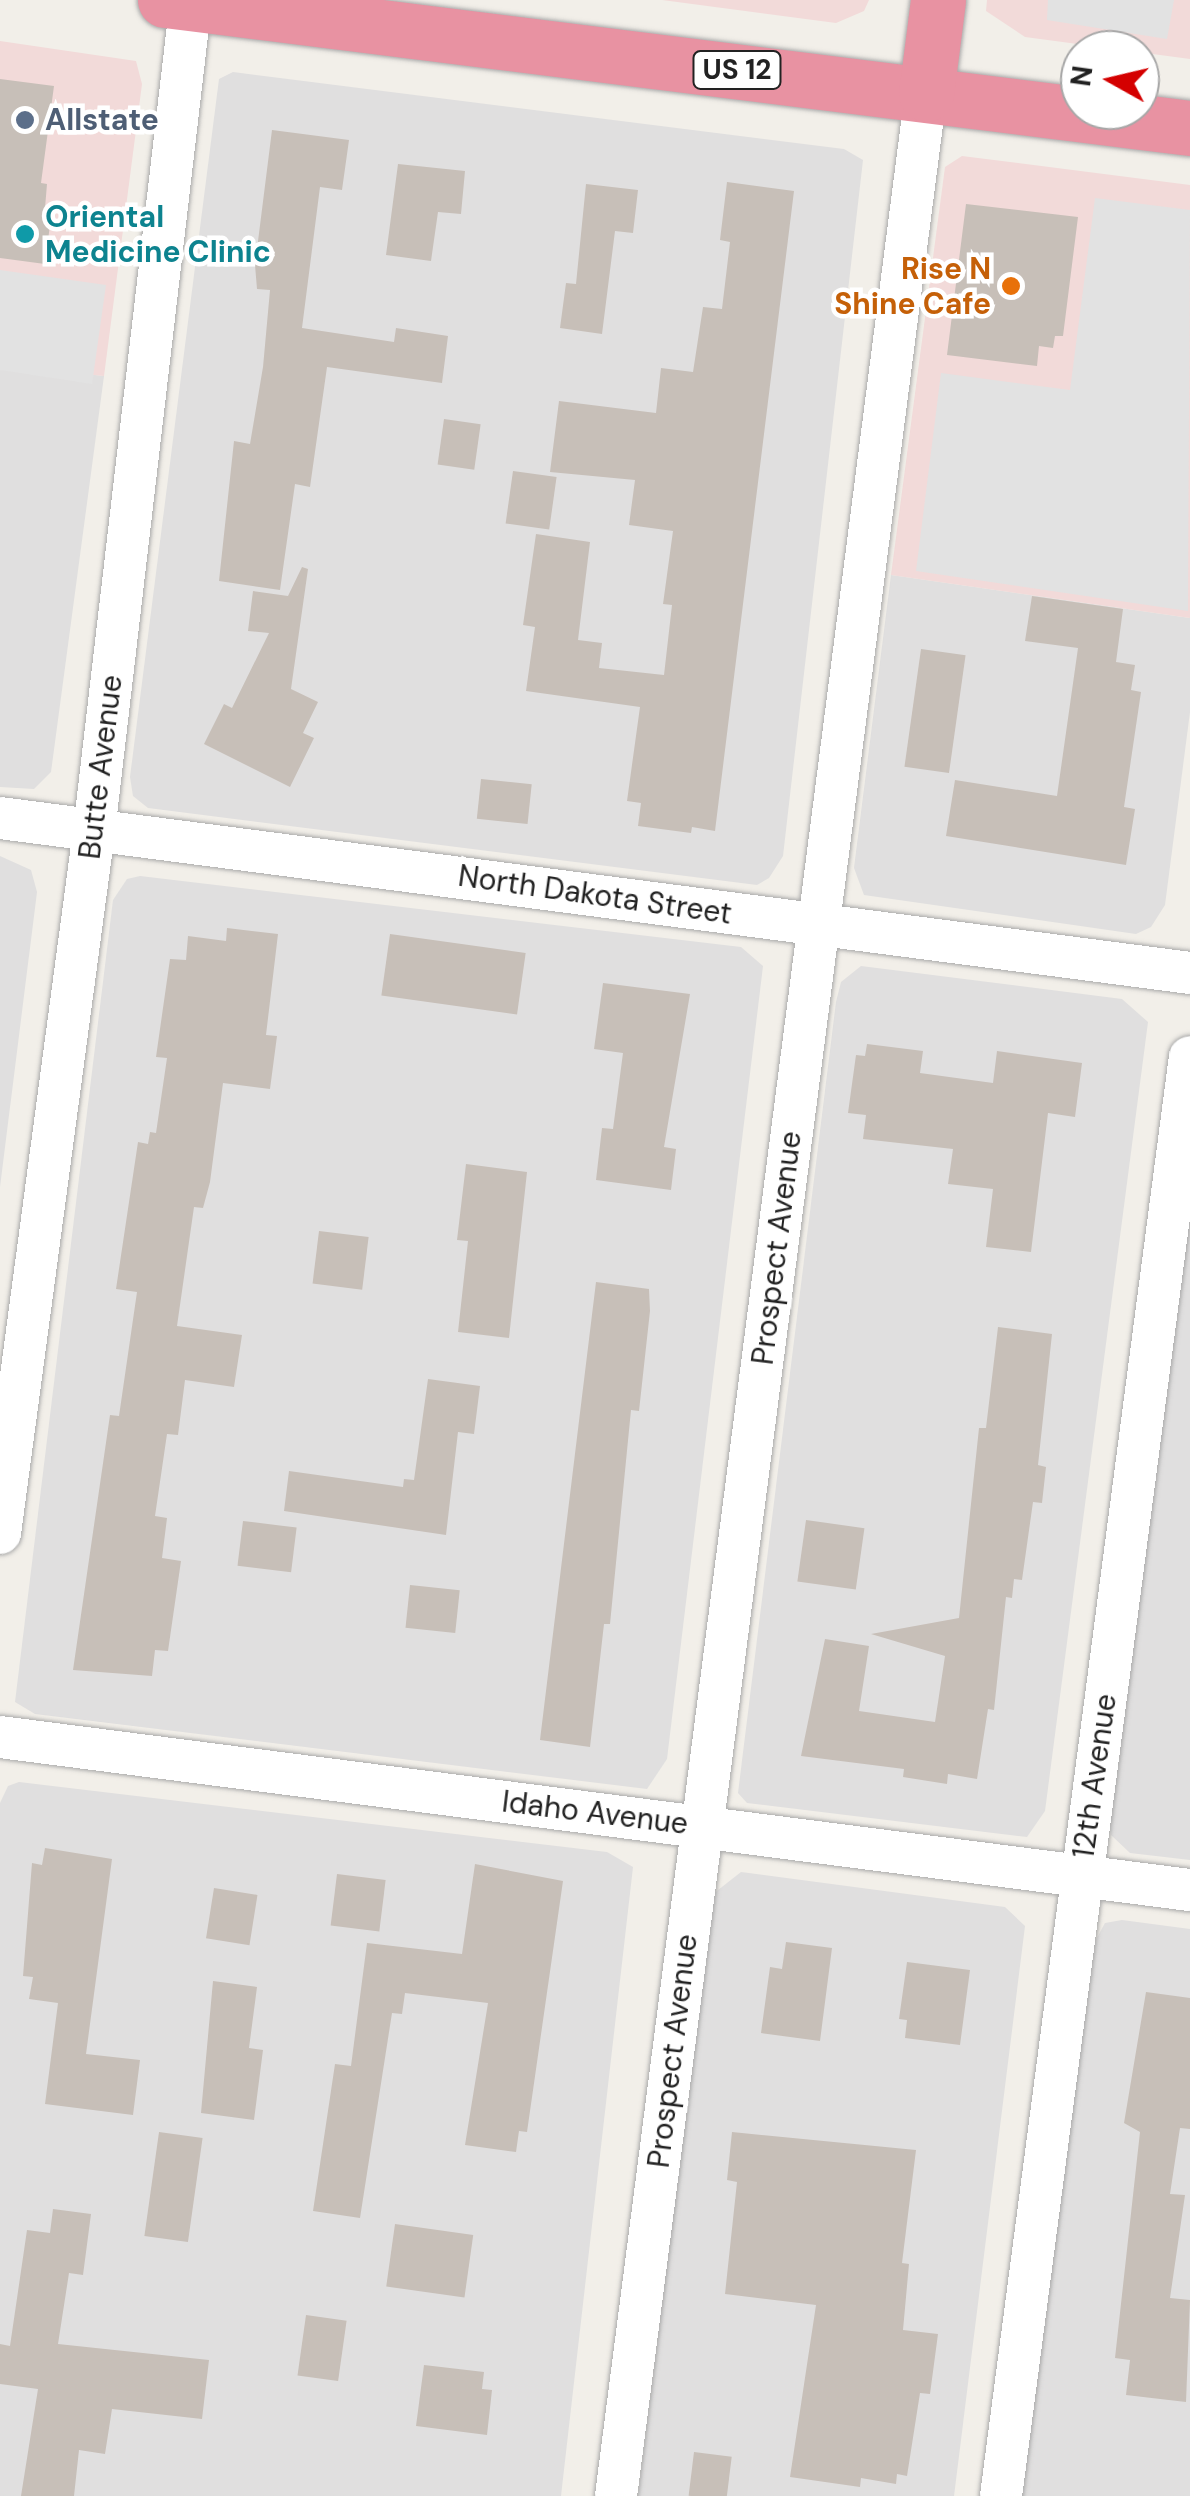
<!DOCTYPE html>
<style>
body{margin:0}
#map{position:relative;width:1190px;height:2496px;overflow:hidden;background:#f2efe9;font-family:"DM Sans",sans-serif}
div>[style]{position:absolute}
.residential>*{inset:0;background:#e0dfdf}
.commercial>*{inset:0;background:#f2dad9}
.parking>*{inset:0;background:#e2e2e2}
.building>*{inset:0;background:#c7bfb8;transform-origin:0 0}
.roads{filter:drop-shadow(0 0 2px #a9a9a9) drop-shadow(0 0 2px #a9a9a9)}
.street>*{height:42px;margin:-21px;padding:0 21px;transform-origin:21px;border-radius:21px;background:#fff}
.highway>*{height:55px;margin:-27.5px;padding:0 27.5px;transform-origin:27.5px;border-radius:27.5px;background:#e892a2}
.dots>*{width:28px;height:28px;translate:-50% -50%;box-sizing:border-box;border:5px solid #fff;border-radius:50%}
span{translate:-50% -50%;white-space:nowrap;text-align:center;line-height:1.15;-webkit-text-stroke:9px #fff;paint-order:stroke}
.shield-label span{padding:2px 8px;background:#fff;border:2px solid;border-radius:8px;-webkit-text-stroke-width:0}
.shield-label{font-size:28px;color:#222;font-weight:700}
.service-label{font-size:30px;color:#4e5e75;font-weight:700}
.left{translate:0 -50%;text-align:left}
.culture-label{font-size:30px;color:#0d838f;font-weight:700}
.food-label{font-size:30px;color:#c56008;font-weight:700}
.right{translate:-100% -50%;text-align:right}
.street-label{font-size:30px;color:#222}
.north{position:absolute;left:1060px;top:30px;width:100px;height:100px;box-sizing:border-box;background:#fff;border:2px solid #a7a7a7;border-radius:50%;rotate:278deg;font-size:28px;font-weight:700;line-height:40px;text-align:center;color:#222}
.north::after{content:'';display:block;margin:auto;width:35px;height:45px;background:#d40000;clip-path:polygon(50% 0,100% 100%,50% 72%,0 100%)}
</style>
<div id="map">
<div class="residential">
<div style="clip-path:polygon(233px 72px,844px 149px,863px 160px,783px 856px,769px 878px,757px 885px,148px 808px,133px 796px,130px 777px,219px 79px)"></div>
<div style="clip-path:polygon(0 364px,104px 376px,51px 772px,34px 789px,0 787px)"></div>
<div style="clip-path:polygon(891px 575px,1190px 618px,1190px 712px,1165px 905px,1151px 927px,1136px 934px,864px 895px,854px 868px)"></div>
<div style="clip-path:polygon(0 856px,31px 870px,37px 892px,0 1187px)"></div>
<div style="clip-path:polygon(140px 876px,741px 947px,763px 966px,667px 1759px,647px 1789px,35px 1714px,15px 1702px,113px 900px,127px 879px)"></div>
<div style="clip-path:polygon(861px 966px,1122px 999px,1148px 1022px,1045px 1811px,1027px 1837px,747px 1803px,738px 1793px,836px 1002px,841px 982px)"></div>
<div style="clip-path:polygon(1190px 1209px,1190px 1860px,1130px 1853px,1111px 1835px,1108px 1818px)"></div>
<div style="clip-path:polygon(19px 1782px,607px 1852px,633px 1867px,561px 2496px,0 2496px,0 1803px,8px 1786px)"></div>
<div style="clip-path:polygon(741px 1872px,1005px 1907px,1025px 1926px,954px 2496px,638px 2496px,713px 1894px)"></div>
<div style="clip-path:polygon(1122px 1920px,1190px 1929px,1190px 2496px,1020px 2496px,1091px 1949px,1105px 1923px)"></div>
</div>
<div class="commercial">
<div style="clip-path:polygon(662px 0,869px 0,864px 11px,836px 23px)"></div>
<div style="clip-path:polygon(987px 0,1190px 0,1190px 59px,1025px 37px,986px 11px)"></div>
<div style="clip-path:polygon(0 41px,136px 61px,142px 84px,104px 376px,0 365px)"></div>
<div style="clip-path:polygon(962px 156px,1190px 185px,1190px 618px,891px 575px,945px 167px)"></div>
</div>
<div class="parking">
<div style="clip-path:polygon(1048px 0,1174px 0,1167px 39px,1047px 20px)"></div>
<div style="clip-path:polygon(1095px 198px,1190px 210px,1188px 611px,916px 571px,941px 373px,1070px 390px)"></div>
<div style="clip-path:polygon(0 270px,106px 285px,92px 384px,0 370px)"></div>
</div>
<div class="building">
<div style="clip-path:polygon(0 79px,54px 86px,41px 183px,47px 184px,45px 208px,52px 209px,45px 264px,0 258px)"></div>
<div style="clip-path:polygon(272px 130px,349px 140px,342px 190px,320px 187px,302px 328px,394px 342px,396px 328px,448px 336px,442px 383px,327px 367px,310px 487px,295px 484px,280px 590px,219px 581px,234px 441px,250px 444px,263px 367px,270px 290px,257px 289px,255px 265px)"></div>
<div style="clip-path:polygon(398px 164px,465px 171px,461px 214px,438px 212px,431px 261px,386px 255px)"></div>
<div style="clip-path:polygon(727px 182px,794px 191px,715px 831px,692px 827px,691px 833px,638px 826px,641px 803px,627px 801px,640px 707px,526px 691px,535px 627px,523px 625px,536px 534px,590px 542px,578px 640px,602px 643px,599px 668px,664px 675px,672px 605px,663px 604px,673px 531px,629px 525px,635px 480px,550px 472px,559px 401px,656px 413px,661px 368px,693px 372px,703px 307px,722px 309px,730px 242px,720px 240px)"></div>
<div style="clip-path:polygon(586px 184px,638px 190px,633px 233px,615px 231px,602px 334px,560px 328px,566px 283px,576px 284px)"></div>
<div style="clip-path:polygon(966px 204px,1078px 217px,1063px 336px,1055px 336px,1053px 348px,1039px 346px,1037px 366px,947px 355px)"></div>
<div style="left:444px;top:419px;width:37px;height:46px;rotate:8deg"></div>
<div style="left:513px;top:471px;width:44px;height:53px;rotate:8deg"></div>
<div style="clip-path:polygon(302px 567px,308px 569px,291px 689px,318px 702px,303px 733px,314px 738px,290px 787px,204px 744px,224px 704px,232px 708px,269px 633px,248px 631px,253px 591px,288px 596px)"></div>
<div style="clip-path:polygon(1032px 596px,1123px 609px,1116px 662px,1135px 665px,1131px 690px,1141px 692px,1124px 807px,1135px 809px,1126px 865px,946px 836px,955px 780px,1057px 796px,1078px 648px,1025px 641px)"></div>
<div style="left:921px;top:649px;width:45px;height:119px;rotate:8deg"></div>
<div style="left:481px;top:779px;width:51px;height:40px;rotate:6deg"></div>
<div style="clip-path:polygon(227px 928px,278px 934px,266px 1035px,277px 1036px,270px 1089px,223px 1083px,210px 1182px,203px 1208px,194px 1207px,177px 1326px,242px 1335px,234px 1387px,185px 1380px,178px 1435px,167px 1434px,155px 1516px,167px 1518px,162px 1558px,181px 1561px,168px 1651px,155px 1650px,152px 1676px,73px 1670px,110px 1415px,119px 1416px,137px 1292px,116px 1289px,138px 1142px,148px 1144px,150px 1132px,156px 1133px,167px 1058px,156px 1057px,170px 959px,186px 960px,188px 936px,226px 941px)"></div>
<div style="left:390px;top:934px;width:137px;height:62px;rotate:8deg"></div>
<div style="clip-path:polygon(603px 983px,690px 994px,664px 1147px,676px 1149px,671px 1190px,596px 1180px,602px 1128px,613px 1129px,623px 1053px,594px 1049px)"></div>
<div style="clip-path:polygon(867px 1044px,923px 1051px,920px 1073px,993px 1083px,997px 1051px,1082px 1063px,1075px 1117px,1048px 1113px,1031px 1252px,986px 1247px,993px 1189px,948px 1184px,953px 1149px,863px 1139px,866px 1115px,848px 1113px,856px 1055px,865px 1056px)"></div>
<div style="clip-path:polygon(466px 1164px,527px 1172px,509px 1338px,458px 1332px,468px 1241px,457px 1240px)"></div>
<div style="left:319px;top:1231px;width:50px;height:53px;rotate:7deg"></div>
<div style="clip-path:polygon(596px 1282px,649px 1289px,650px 1311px,639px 1411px,631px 1410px,610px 1624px,604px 1624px,590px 1747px,540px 1740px)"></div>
<div style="clip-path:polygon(998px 1327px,1052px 1334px,1038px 1465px,1046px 1467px,1042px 1503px,1033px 1502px,1022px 1580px,1014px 1579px,1012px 1598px,1006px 1597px,994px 1710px,988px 1709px,977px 1779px,948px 1774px,947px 1784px,903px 1777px,904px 1769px,801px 1756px,825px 1639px,869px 1646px,859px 1711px,935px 1722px,945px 1656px,871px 1634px,959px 1618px,979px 1428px,986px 1428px)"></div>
<div style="clip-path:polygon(428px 1379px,480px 1386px,474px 1434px,458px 1432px,446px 1535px,284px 1511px,289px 1471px,403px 1487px,404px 1479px,414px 1480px)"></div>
<div style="left:806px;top:1520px;width:59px;height:62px;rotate:8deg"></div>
<div style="left:243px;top:1521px;width:54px;height:45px;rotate:7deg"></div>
<div style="left:410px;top:1585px;width:50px;height:43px;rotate:6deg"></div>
<div style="clip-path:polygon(45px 1848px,112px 1859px,86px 2054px,140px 2060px,133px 2115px,45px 2104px,58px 2003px,29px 1999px,33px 1977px,23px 1976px,32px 1863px,42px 1865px)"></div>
<div style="clip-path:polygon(475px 1864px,563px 1881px,527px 2132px,519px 2131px,516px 2152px,465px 2145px,488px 2003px,405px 1993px,402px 2014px,392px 2013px,360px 2218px,313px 2211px,335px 2064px,351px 2066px,367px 1943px,462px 1954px)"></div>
<div style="left:337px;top:1874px;width:49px;height:52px;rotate:7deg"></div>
<div style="left:214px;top:1888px;width:44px;height:51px;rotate:9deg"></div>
<div style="clip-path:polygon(786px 1942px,832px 1948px,820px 2041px,761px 2033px,770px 1967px,782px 1969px)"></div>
<div style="clip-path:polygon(907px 1962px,970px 1970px,960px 2045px,905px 2038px,907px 2020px,899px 2019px)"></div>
<div style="clip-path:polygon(213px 1981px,257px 1987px,249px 2048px,263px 2050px,254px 2120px,201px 2113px)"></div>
<div style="clip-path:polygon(1146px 1992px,1190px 1998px,1190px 2129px,1180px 2128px,1170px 2194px,1185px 2195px,1170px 2298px,1190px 2300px,1186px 2402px,1126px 2395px,1130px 2360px,1115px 2358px,1140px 2132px,1124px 2123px)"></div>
<div style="left:159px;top:2132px;width:44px;height:105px;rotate:8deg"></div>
<div style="clip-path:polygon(732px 2132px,916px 2150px,902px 2263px,909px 2264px,903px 2330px,938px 2334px,930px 2394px,920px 2393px,907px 2476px,897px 2474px,896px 2484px,861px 2478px,860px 2487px,790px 2477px,816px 2305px,725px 2294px,737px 2182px,727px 2180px)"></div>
<div style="clip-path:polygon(53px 2209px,91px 2214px,83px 2275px,69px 2273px,58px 2344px,209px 2360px,202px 2419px,112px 2409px,105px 2454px,79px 2450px,74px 2496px,21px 2496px,38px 2389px,0 2384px,0 2344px,10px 2346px,27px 2230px,50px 2233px)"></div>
<div style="left:395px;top:2224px;width:79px;height:63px;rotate:8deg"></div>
<div style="left:306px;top:2315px;width:41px;height:61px;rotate:8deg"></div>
<div style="clip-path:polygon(424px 2365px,484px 2372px,482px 2389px,492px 2390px,487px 2435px,416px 2426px)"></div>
<div style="left:694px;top:2452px;width:38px;height:44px;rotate:7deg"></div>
</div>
<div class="roads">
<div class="street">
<div style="left:0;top:818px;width:1200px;rotate:7.42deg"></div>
<div style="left:0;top:1533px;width:708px;rotate:-82.37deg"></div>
<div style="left:94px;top:831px;width:837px;rotate:-83.34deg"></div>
<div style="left:0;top:1737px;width:1200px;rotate:7.33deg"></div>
<div style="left:616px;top:2496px;width:2422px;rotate:-82.65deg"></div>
<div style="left:1001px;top:2496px;width:1451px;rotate:-82.52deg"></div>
</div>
<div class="highway">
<div style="left:165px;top:0;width:1033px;rotate:7.12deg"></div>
<div style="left:926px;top:94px;width:95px;rotate:-82.7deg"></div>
</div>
</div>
<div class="dots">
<div style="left:25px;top:120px;background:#5c6f8a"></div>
<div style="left:25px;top:234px;background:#0f9aa8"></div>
<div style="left:1011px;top:286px;background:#e8710a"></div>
</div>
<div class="shield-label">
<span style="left:737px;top:70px">US 12</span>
</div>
<div class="service-label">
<span class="left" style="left:45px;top:120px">Allstate</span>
</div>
<div class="culture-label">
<span class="left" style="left:45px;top:234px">Oriental<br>Medicine Clinic</span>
</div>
<div class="food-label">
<span class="right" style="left:991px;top:286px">Rise N<br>Shine Cafe</span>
</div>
<div class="street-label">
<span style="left:101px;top:767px;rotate:-83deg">Butte Avenue</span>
<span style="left:595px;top:895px;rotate:8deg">North Dakota Street</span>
<span style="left:777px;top:1248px;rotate:-83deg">Prospect Avenue</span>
<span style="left:1095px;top:1776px;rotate:-82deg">12th Avenue</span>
<span style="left:595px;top:1813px;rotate:7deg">Idaho Avenue</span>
<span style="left:673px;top:2051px;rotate:-83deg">Prospect Avenue</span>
</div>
<div class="north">N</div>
</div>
